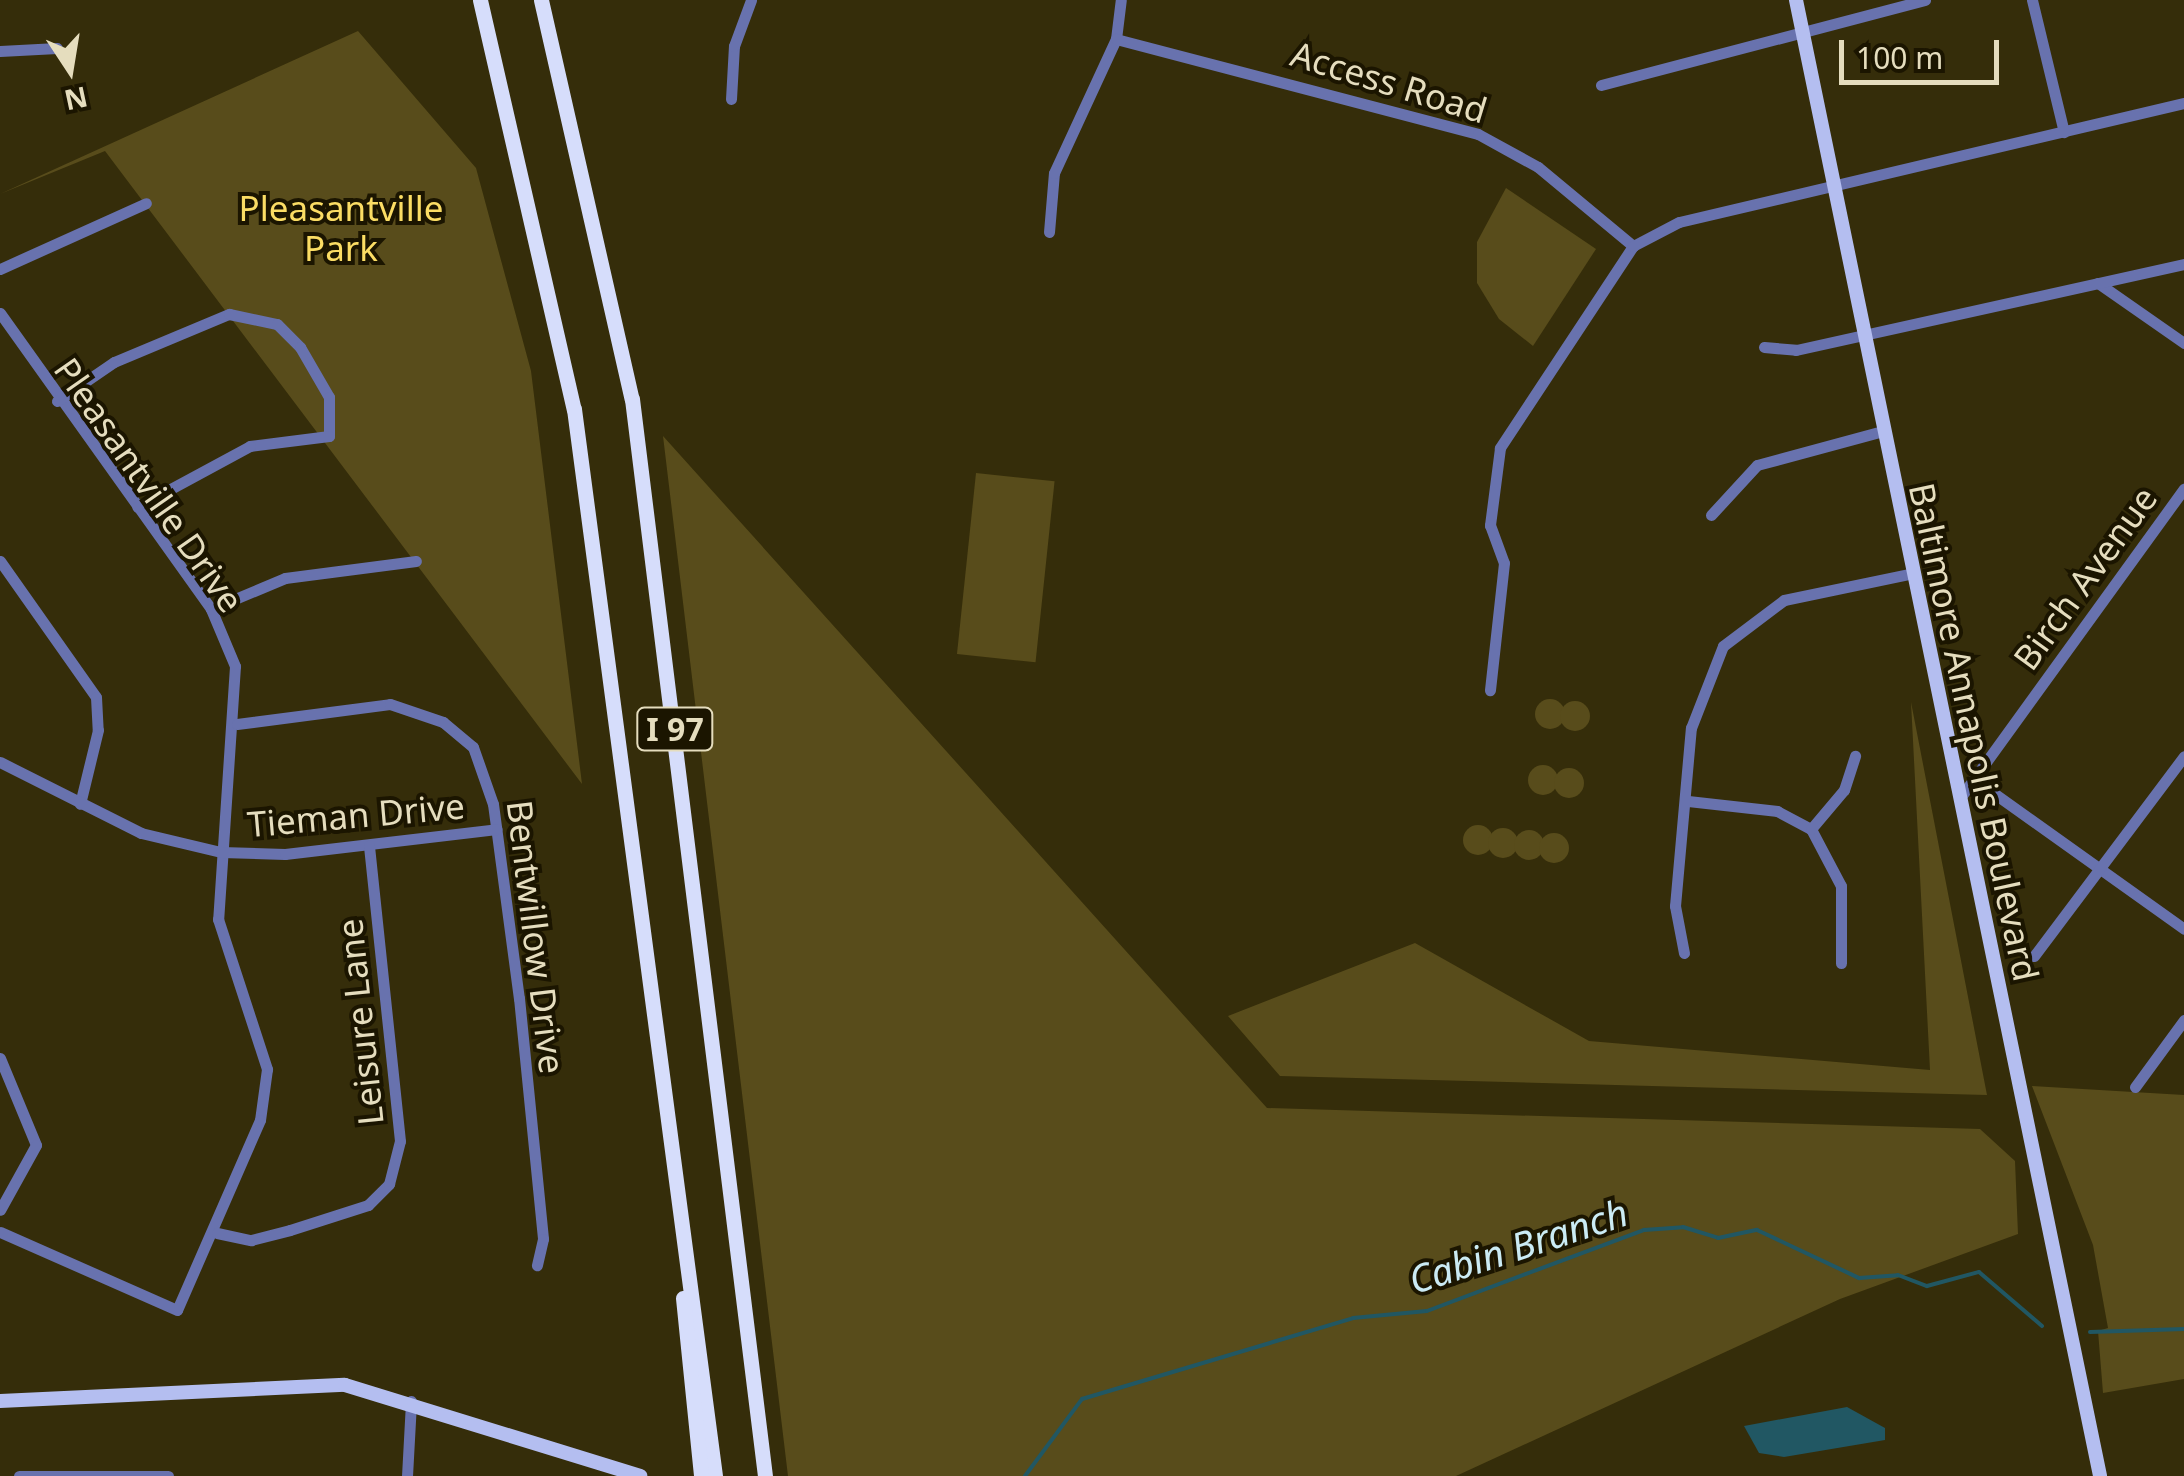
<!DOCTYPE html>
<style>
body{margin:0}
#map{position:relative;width:2184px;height:1476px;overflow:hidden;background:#352d0a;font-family:"Noto Sans",sans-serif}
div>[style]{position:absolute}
.green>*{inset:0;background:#584c1b;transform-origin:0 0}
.round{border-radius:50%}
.water>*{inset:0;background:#215763}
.stream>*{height:4px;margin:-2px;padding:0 2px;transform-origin:2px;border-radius:2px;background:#215763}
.minor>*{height:11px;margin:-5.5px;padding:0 5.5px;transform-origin:5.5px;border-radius:5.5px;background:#6872ae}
.major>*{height:14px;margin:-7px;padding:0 7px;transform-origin:7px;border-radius:7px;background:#b4bef0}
.highway>*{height:15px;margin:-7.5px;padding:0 7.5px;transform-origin:7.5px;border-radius:7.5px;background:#d6ddfb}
span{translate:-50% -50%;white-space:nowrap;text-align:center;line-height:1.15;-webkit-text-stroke:8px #1b1500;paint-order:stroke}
.shield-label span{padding:2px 8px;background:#1b1500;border:2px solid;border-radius:8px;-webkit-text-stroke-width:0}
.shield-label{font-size:32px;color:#e5ddbe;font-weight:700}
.street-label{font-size:35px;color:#e5ddbe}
.park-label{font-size:35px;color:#fbdd64}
.water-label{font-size:38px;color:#cbebf4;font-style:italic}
.north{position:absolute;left:20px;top:20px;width:100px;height:100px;-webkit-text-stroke:8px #1b1500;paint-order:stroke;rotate:168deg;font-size:28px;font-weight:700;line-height:40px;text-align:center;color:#e5ddbe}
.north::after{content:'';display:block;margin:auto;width:35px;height:45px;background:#e5ddbe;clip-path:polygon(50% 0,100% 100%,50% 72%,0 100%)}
.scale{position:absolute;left:1839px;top:40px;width:160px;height:45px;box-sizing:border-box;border:5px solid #e5ddbe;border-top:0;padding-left:12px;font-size:30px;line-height:35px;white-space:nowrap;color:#e5ddbe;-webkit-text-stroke:8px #1b1500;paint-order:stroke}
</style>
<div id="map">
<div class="green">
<div style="clip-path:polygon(358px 31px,476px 168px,531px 371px,582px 784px,105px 151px,0 194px)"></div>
<div style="clip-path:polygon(1506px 188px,1596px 249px,1533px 346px,1499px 319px,1477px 283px,1477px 242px)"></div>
<div style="clip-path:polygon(663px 436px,1267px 1108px,1980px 1129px,2015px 1161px,2018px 1234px,1840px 1299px,1456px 1476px,788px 1476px)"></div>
<div style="left:976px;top:473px;width:79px;height:182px;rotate:6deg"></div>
<div class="round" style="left:1535px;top:699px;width:30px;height:30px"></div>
<div class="round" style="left:1560px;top:701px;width:30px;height:30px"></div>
<div style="clip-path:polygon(1911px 702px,1987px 1095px,1280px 1076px,1228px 1016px,1415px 943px,1589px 1041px,1930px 1070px)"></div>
<div class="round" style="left:1528px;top:765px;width:30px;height:30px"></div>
<div class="round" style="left:1554px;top:768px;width:30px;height:30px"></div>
<div class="round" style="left:1463px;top:825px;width:30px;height:30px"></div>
<div class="round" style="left:1488px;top:828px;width:30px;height:30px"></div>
<div class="round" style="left:1514px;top:830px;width:30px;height:30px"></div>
<div class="round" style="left:1539px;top:833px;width:30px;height:30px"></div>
<div style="clip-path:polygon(2032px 1086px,2184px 1095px,2184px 1379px,2103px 1393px,2098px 1331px,2108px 1328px,2093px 1245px)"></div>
</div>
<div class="water">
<div style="clip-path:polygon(1847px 1407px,1885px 1428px,1885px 1440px,1784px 1457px,1759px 1453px,1744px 1426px)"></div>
</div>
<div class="stream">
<div style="left:2090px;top:1332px;width:94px;rotate:-1.8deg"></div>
<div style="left:1025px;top:1476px;width:96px;rotate:-53.5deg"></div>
<div style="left:1082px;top:1399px;width:283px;rotate:-16.6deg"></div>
<div style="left:1353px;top:1318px;width:74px;rotate:-5.4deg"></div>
<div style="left:1427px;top:1311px;width:232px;rotate:-20.5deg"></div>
<div style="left:1644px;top:1230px;width:39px;rotate:-4deg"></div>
<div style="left:1683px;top:1227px;width:37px;rotate:17deg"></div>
<div style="left:1718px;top:1238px;width:40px;rotate:-12deg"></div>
<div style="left:1757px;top:1230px;width:113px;rotate:25.2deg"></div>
<div style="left:1859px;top:1278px;width:39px;rotate:-4deg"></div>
<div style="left:1898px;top:1275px;width:31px;rotate:21deg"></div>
<div style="left:1927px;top:1286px;width:54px;rotate:-15.1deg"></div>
<div style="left:1979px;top:1272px;width:83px;rotate:40.6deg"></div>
</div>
<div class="minor">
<div style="left:2032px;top:0;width:136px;rotate:76.4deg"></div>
<div style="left:1116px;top:39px;width:39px;rotate:-83deg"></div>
<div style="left:0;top:51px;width:57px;rotate:-3deg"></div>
<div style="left:1601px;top:85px;width:335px;rotate:-14.7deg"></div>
<div style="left:731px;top:99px;width:53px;rotate:-86.8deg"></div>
<div style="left:734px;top:46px;width:49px;rotate:-69.7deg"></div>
<div style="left:1049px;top:232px;width:59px;rotate:-85.2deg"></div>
<div style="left:1054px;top:173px;width:148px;rotate:-65.2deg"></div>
<div style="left:1116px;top:39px;width:374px;rotate:14.7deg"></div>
<div style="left:1478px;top:134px;width:68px;rotate:28.8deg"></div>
<div style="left:1538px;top:167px;width:124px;rotate:39.7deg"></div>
<div style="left:1633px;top:246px;width:242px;rotate:123.4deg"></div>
<div style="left:1500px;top:448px;width:78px;rotate:97.4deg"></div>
<div style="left:1490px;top:525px;width:40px;rotate:69.8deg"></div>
<div style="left:1504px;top:563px;width:128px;rotate:96.3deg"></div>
<div style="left:1633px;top:246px;width:52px;rotate:-27.6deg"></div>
<div style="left:1679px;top:222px;width:519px;rotate:-13.26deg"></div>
<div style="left:0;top:269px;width:160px;rotate:-24.3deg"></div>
<div style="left:2098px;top:283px;width:105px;rotate:34.9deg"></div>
<div style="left:0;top:313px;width:364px;rotate:54.5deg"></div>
<div style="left:211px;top:609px;width:62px;rotate:67.2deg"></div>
<div style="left:235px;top:666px;width:254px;rotate:93.8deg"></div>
<div style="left:218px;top:919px;width:158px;rotate:71.9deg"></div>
<div style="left:267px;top:1069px;width:51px;rotate:97.8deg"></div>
<div style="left:260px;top:1120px;width:207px;rotate:113.6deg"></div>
<div style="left:177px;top:1310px;width:193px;rotate:-156.2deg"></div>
<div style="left:1764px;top:347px;width:32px;rotate:5deg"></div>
<div style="left:1796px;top:350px;width:397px;rotate:-12.5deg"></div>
<div style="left:57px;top:401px;width:69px;rotate:-34.4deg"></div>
<div style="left:114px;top:362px;width:125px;rotate:-22.7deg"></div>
<div style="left:229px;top:314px;width:49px;rotate:11.8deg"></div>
<div style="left:277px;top:324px;width:33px;rotate:45deg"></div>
<div style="left:300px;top:347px;width:58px;rotate:59.9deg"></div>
<div style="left:329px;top:397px;width:39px;rotate:90deg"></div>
<div style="left:329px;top:436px;width:80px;rotate:172.8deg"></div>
<div style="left:250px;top:446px;width:128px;rotate:151.6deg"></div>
<div style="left:1711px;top:515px;width:68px;rotate:-47.4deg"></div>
<div style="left:1757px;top:465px;width:126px;rotate:-15.1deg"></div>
<div style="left:0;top:561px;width:166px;rotate:54.8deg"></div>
<div style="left:96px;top:697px;width:33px;rotate:87deg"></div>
<div style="left:98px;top:730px;width:76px;rotate:103.7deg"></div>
<div style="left:211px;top:609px;width:80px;rotate:-22.7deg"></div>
<div style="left:285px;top:578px;width:132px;rotate:-7.4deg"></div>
<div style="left:237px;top:724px;width:154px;rotate:-7.4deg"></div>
<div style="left:390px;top:704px;width:56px;rotate:18.8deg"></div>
<div style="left:443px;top:722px;width:39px;rotate:40deg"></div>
<div style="left:473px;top:747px;width:60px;rotate:70.7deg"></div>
<div style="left:493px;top:804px;width:196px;rotate:82.4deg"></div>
<div style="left:519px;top:998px;width:242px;rotate:84.3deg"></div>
<div style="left:543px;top:1239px;width:27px;rotate:103deg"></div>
<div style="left:0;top:762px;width:158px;rotate:26.7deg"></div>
<div style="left:141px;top:833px;width:82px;rotate:13.4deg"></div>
<div style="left:221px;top:852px;width:64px;rotate:1.8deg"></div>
<div style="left:285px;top:854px;width:213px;rotate:-6.7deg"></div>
<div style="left:1974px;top:779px;width:258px;rotate:35.5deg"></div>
<div style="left:1960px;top:798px;width:382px;rotate:-54.1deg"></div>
<div style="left:1688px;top:801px;width:90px;rotate:6.4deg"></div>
<div style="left:1777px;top:811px;width:38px;rotate:28deg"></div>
<div style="left:1811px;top:829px;width:64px;rotate:62.2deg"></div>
<div style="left:1841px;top:886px;width:77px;rotate:90deg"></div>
<div style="left:1811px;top:829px;width:51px;rotate:-49.8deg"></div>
<div style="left:1844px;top:790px;width:36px;rotate:-72deg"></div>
<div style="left:1684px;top:953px;width:48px;rotate:-100.8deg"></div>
<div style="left:1675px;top:906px;width:179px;rotate:-84.9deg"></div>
<div style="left:1691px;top:728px;width:88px;rotate:-68.7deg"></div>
<div style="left:1723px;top:646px;width:76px;rotate:-37deg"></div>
<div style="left:1784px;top:600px;width:127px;rotate:-11.8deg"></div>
<div style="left:2034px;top:956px;width:250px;rotate:-53.1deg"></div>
<div style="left:0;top:1058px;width:94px;rotate:67.5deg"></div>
<div style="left:36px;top:1145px;width:74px;rotate:119deg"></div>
<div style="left:2135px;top:1087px;width:83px;rotate:-53.8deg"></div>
<div style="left:217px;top:1233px;width:35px;rotate:12deg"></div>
<div style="left:251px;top:1240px;width:40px;rotate:-14.4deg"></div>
<div style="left:290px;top:1230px;width:82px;rotate:-17.8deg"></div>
<div style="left:368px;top:1205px;width:30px;rotate:-45deg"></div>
<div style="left:389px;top:1184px;width:44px;rotate:-75.7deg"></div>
<div style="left:400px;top:1141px;width:297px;rotate:-96deg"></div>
<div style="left:19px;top:1476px;width:149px"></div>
<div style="left:407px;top:1476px;width:75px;rotate:-86.9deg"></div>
</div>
<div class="major">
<div style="left:1796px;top:0;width:1507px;rotate:78.36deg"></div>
<div style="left:0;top:1401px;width:345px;rotate:-2.7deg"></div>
<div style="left:345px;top:1385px;width:309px;rotate:17.1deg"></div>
</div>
<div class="highway">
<div style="left:480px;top:0;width:420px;rotate:77.1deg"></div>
<div style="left:574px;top:409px;width:1076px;rotate:82.47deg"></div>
<div style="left:541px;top:0;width:409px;rotate:77.2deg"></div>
<div style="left:632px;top:399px;width:1085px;rotate:82.96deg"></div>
<div style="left:683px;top:1298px;width:179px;rotate:84.2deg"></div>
</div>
<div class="shield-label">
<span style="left:675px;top:729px">I 97</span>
</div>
<div class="street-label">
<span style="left:1389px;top:82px;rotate:17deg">Access Road</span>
<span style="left:149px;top:485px;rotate:55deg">Pleasantville Drive</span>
<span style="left:2085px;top:578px;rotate:-54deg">Birch Avenue</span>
<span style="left:1974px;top:732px;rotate:78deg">Baltimore Annapolis Boulevard</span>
<span style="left:356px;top:815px;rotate:-5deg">Tieman Drive</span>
<span style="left:536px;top:937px;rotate:83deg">Bentwillow Drive</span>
<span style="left:360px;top:1022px;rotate:-96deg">Leisure Lane</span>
</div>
<div class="park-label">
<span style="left:341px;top:228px">Pleasantville<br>Park</span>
</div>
<div class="water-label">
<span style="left:1518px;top:1246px;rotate:-18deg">Cabin Branch</span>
</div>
<div class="north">N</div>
<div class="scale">100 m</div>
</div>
